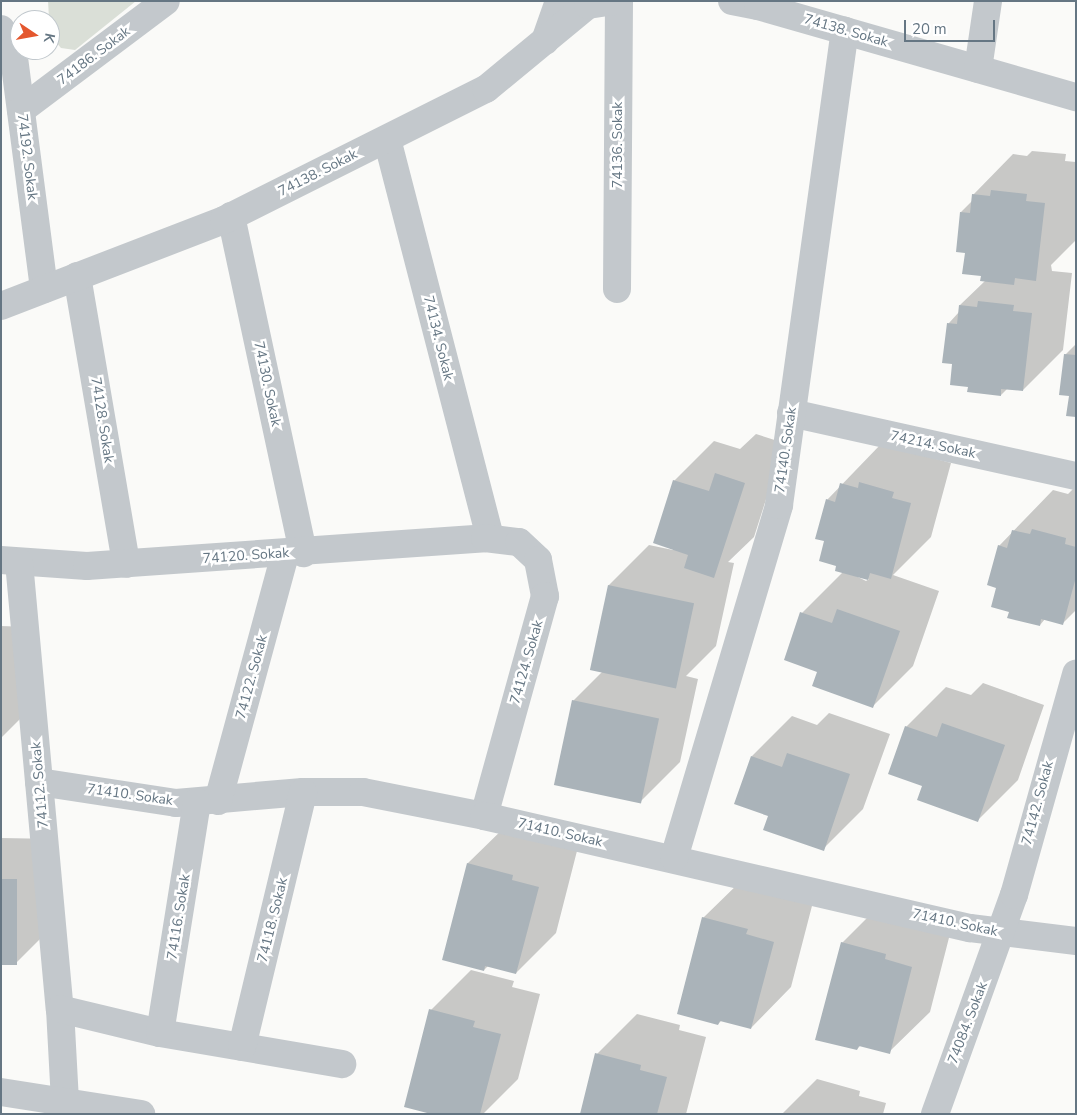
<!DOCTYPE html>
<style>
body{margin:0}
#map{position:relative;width:1077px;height:1115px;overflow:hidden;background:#fafaf8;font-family:"Nunito Sans",sans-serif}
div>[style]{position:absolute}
.green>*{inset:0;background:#dadfd7}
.shadow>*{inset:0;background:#0003}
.building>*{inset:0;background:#aab3b9;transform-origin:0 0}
.minor>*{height:28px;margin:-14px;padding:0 14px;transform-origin:14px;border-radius:14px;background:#c3c8cc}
span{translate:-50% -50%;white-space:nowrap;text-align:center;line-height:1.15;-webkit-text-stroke:5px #fff;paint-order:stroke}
.street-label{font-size:14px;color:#657683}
.frame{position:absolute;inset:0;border:2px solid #657683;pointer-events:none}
.north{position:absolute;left:10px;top:10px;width:50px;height:50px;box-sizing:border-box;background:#fff;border:1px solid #c1c8cd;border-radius:50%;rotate:102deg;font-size:14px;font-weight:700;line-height:20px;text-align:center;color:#657683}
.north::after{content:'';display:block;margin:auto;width:18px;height:22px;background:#e4572e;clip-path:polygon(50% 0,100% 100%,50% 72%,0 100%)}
.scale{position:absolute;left:904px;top:20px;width:91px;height:22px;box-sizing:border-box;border:2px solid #657683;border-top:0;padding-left:6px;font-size:15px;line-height:18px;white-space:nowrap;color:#657683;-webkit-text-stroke:4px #fff;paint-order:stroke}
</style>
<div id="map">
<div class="green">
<div style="clip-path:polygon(48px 1px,136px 1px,75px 50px,61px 48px,50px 35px)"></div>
</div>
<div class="shadow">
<div style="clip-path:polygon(1032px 151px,1066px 154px,1065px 161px,1076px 162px,1076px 240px,1051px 265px,1052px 271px,1072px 273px,1063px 350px,1023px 390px,1007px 389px,1001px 395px,969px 386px,953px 363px,949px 323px,959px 312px,960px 305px,985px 281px,966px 252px,961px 212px,972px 201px,973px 195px,1013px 154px,1027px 156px)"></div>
<div style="clip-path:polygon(1076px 344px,1076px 416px,1065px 355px)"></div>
<div style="clip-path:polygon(756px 434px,784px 443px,754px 537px,728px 562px,734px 563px,716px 646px,686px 676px,698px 679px,680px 762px,640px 802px,573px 701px,603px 671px,609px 585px,649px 545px,673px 550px,674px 481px,714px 441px,740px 449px)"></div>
<div style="clip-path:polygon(evenodd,881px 444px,951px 463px,931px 537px,893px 575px,939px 591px,913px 666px,873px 706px,819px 671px,802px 613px,843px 572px,825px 540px,827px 500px,881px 444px,854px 575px,869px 579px,866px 581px,854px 575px)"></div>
<div style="clip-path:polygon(1073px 489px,1076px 490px,1076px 610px,1062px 624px,1045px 619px,1040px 625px,1010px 611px,998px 587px,999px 546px,1053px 490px,1068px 494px)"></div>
<div style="clip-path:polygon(1px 626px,29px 627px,28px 711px,1px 738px)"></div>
<div style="clip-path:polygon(983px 683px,1044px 705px,1018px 780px,978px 820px,924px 785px,906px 727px,946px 687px,971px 695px)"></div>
<div style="clip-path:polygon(829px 713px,890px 734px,863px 809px,823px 849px,769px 815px,752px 756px,792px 716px,817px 725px)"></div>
<div style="clip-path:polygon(509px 823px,578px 847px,556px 933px,516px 973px,488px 966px,484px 970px,444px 959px,468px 863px)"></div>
<div style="clip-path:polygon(1px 838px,57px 839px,56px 923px,15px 964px,1px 964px)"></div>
<div style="clip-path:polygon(744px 878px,813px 902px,791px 987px,751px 1028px,722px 1020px,718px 1024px,703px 918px)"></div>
<div style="clip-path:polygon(882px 903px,952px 926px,930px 1012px,889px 1052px,861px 1045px,857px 1049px,842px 943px)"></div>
<div style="clip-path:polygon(471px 970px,514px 981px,512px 987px,540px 994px,518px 1079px,483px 1114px,456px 1114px,431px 1010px)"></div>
<div style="clip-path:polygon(637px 1014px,680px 1025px,679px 1030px,706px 1037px,686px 1114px,581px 1114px,597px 1054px)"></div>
<div style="clip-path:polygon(817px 1079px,860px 1091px,859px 1096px,886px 1103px,883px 1114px,782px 1114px)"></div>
</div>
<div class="building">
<div style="clip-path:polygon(991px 190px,1027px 194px,1026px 201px,1045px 203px,1036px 281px,1015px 278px,1014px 285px,980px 281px,981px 276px,962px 274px,965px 253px,956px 252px,960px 212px,970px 213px,972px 194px,990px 196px)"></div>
<div style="clip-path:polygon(978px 301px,1014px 305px,1013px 311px,1032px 313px,1023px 391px,1001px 389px,1001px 396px,967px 392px,968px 387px,950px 385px,952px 364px,942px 363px,947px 323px,957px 324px,959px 305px,977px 307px)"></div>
<div style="clip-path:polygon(1064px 354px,1076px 355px,1076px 417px,1066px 416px,1069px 396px,1059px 395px)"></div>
<div style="clip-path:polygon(715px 473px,745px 483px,714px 578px,684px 568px,688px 555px,653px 543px,673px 480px,709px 491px)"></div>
<div style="clip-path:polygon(859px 482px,894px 492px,892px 498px,911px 503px,891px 579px,870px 573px,868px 580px,835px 571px,836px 566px,819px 561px,824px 541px,815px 539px,826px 499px,835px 502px,840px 483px,858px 488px)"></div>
<div style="clip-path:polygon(1032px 529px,1066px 538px,1065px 544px,1076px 547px,1076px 577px,1063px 625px,1041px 619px,1040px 626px,1007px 618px,1009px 612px,991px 607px,996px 588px,987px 585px,998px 545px,1007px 548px,1012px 530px,1030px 534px)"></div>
<div style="left:608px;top:585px;width:88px;height:87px;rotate:12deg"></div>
<div style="clip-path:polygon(837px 609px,900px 631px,873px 708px,812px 686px,817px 672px,784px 660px,800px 612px,832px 623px)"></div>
<div style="left:572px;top:700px;width:89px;height:87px;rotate:12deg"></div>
<div style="clip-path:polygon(942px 723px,1005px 745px,978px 822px,917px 800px,922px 786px,888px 774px,905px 726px,937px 737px)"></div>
<div style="clip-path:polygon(787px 753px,850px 774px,824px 851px,763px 830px,768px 816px,734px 804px,751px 756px,782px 767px)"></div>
<div style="clip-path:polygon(467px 863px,513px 875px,512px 880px,539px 887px,516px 974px,485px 966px,484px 971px,442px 960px)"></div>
<div style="left:1px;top:879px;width:16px;height:86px"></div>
<div style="clip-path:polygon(702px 917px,748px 929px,746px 934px,774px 942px,751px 1029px,720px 1021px,718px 1025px,677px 1014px)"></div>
<div style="clip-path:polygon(841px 942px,886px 954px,885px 959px,912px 967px,890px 1054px,859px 1046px,857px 1050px,815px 1040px)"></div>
<div style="clip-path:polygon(429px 1009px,475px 1021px,473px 1027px,501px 1034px,480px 1114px,431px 1114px,404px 1107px)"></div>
<div style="clip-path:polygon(595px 1053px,641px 1065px,640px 1070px,667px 1077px,657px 1114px,580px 1114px)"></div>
</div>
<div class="minor">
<div style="left:732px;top:1px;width:26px;rotate:11deg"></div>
<div style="left:758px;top:6px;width:331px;rotate:16deg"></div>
<div style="left:1px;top:29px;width:24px;rotate:60deg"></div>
<div style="left:13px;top:50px;width:241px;rotate:82.6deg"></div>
<div style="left:545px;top:41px;width:42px;rotate:-70.7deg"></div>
<div style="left:978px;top:69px;width:69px;rotate:-81.6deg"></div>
<div style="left:21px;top:110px;width:181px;rotate:-36.9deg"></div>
<div style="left:387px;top:139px;width:412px;rotate:75.5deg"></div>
<div style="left:231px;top:216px;width:345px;rotate:77.9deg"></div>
<div style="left:77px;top:276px;width:292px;rotate:80.3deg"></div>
<div style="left:617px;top:289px;width:288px;rotate:-89.6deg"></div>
<div style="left:1px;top:306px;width:239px;rotate:-21.1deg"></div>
<div style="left:224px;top:220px;width:293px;rotate:-26.6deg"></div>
<div style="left:486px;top:89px;width:132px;rotate:-39.5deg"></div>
<div style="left:588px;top:5px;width:25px;rotate:-9deg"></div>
<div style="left:791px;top:413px;width:292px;rotate:12.5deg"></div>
<div style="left:1px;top:560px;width:86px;rotate:4deg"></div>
<div style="left:87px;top:566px;width:399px;rotate:-4deg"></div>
<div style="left:485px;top:538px;width:34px;rotate:7deg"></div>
<div style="left:519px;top:542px;width:26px;rotate:43deg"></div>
<div style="left:538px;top:560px;width:37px;rotate:79deg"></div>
<div style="left:545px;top:596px;width:228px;rotate:105.5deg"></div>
<div style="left:19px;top:562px;width:449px;rotate:84.8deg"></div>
<div style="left:60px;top:1009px;width:92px;rotate:86.9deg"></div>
<div style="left:39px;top:782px;width:139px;rotate:8.7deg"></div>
<div style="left:176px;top:803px;width:127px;rotate:-5deg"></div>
<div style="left:303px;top:792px;width:60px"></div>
<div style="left:363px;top:792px;width:123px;rotate:11.2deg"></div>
<div style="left:484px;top:816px;width:499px;rotate:13deg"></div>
<div style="left:970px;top:928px;width:107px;rotate:7deg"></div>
<div style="left:218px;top:801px;width:256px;rotate:-74.8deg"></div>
<div style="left:674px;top:858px;width:368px;rotate:-73.4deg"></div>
<div style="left:779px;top:505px;width:479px;rotate:-82.1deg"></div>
<div style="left:60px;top:1009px;width:103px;rotate:13.5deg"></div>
<div style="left:160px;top:1033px;width:185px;rotate:9.7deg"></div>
<div style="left:160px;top:1033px;width:234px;rotate:-80.9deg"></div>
<div style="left:242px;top:1047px;width:262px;rotate:-76.5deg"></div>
<div style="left:1px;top:1092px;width:142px;rotate:8.9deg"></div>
<div style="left:935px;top:1114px;width:233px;rotate:-70.2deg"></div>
<div style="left:1014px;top:895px;width:230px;rotate:-74.3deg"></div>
</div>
<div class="street-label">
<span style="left:846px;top:31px;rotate:16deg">74138. Sokak</span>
<span style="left:94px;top:56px;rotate:-37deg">74186. Sokak</span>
<span style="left:618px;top:145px;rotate:-90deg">74136. Sokak</span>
<span style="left:27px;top:157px;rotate:83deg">74192. Sokak</span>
<span style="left:318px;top:173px;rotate:-27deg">74138. Sokak</span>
<span style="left:438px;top:338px;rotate:76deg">74134. Sokak</span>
<span style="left:267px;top:384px;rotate:78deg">74130. Sokak</span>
<span style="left:102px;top:420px;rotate:81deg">74128. Sokak</span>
<span style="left:933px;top:445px;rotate:12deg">74214. Sokak</span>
<span style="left:786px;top:450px;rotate:-82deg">74140. Sokak</span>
<span style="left:246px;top:556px;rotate:-4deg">74120. Sokak</span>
<span style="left:527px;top:662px;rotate:-74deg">74124. Sokak</span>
<span style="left:252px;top:677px;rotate:-75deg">74122. Sokak</span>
<span style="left:40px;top:785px;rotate:-95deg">74112. Sokak</span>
<span style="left:130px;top:795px;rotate:8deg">71410. Sokak</span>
<span style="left:1038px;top:803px;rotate:-75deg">74142. Sokak</span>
<span style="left:560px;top:833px;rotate:13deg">71410. Sokak</span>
<span style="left:179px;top:917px;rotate:-81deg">74116. Sokak</span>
<span style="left:273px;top:920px;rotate:-76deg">74118. Sokak</span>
<span style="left:955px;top:923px;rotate:12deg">71410. Sokak</span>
<span style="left:968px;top:1023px;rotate:-69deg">74084. Sokak</span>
</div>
<div class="frame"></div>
<div class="north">K</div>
<div class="scale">20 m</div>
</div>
